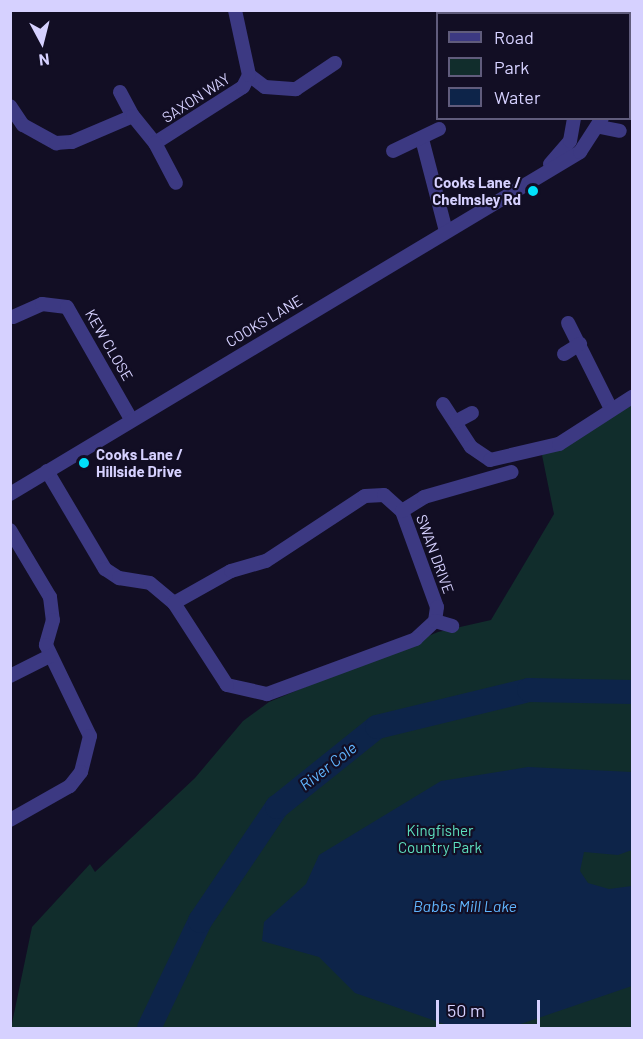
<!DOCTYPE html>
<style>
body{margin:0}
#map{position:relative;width:643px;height:1039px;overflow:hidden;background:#120e24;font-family:Barlow,sans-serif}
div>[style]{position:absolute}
.green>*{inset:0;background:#112d2c}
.water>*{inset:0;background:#0d2449}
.river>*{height:24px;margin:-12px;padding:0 12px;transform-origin:12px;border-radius:12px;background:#0d2449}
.minor>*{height:14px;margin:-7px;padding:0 7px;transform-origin:7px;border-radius:7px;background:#3c3982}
.dots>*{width:16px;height:16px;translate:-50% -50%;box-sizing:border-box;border:3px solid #120e24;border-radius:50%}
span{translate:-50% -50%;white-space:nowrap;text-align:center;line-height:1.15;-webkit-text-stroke:4.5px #120e24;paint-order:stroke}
.street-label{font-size:15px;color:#d6d1ff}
.poi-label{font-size:15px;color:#d6d1ff;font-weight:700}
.right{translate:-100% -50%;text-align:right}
.left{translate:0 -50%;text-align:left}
.park-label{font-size:15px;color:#5ddfbe}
.water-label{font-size:16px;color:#60b5fe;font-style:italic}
.frame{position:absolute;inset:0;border:12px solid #d6d1ff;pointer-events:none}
.legend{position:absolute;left:436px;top:12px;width:195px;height:108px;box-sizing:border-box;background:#120e24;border:2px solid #605c7c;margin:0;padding:8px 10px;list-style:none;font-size:18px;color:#d6d1ff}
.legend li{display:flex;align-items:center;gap:12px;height:30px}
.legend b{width:30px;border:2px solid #605c7c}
.north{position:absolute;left:12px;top:12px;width:60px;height:60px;-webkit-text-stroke:4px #120e24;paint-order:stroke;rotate:173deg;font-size:16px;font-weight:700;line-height:24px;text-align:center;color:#d6d1ff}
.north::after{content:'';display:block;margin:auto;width:21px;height:27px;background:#d6d1ff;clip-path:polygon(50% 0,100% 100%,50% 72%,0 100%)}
.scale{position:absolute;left:436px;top:1000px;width:104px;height:27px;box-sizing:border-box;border:3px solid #d6d1ff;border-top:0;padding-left:8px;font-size:18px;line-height:21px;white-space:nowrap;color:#d6d1ff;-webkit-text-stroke:4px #120e24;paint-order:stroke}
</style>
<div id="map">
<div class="green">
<div style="clip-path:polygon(632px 404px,632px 1028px,11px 1028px,32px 927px,90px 864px,95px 872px,195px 778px,243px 721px,269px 702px,438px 632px,491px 620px,554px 514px,542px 455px)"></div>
</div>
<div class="water">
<div style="clip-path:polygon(528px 767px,632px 772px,632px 850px,618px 855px,584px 852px,580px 871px,588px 883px,609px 889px,632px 886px,632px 986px,509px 1028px,456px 1028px,355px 993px,319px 957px,262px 941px,264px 922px,306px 884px,319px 855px,441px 781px)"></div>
</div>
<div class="river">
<div style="left:149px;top:1028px;width:119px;rotate:-64.5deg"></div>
<div style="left:200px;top:921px;width:138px;rotate:-56deg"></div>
<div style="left:277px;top:807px;width:128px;rotate:-38.7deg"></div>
<div style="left:377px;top:727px;width:156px;rotate:-13.7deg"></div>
<div style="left:529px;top:690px;width:103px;rotate:1.1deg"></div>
</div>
<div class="minor">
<div style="left:477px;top:10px;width:5px;rotate:53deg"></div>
<div style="left:532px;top:10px;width:6px;rotate:45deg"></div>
<div style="left:249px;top:75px;width:20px;rotate:37deg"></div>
<div style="left:265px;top:87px;width:31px;rotate:4deg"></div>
<div style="left:296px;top:89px;width:47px;rotate:-33.7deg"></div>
<div style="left:630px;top:81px;width:2px;rotate:27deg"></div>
<div style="left:120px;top:92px;width:27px;rotate:62deg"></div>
<div style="left:630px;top:105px;width:2px;rotate:-27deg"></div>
<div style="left:10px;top:106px;width:23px;rotate:56deg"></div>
<div style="left:23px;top:125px;width:38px;rotate:29deg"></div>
<div style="left:56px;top:143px;width:16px;rotate:-4deg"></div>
<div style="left:72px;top:142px;width:66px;rotate:-23.1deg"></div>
<div style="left:133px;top:116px;width:35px;rotate:51deg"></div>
<div style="left:155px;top:143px;width:104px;rotate:-32.5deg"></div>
<div style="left:243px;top:87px;width:13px;rotate:-63deg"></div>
<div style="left:249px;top:75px;width:66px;rotate:-102.2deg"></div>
<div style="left:600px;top:127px;width:20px;rotate:11deg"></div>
<div style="left:422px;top:139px;width:95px;rotate:75.4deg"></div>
<div style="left:155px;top:143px;width:45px;rotate:62.3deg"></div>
<div style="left:393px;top:151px;width:51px;rotate:-25.6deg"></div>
<div style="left:550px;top:164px;width:30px;rotate:-49deg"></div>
<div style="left:570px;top:141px;width:23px;rotate:-80deg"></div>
<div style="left:13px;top:317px;width:32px;rotate:-24deg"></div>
<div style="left:42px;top:304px;width:25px;rotate:7deg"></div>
<div style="left:67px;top:307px;width:129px;rotate:60.3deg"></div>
<div style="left:568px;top:323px;width:94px;rotate:63.4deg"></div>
<div style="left:564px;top:354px;width:19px;rotate:-32deg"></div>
<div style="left:443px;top:404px;width:51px;rotate:56.9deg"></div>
<div style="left:471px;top:447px;width:23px;rotate:34deg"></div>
<div style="left:490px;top:460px;width:71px;rotate:-13.1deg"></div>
<div style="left:559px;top:444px;width:87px;rotate:-32.8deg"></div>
<div style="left:457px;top:421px;width:17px;rotate:-28deg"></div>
<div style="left:47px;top:471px;width:114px;rotate:59.4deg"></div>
<div style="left:105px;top:569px;width:17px;rotate:33deg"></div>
<div style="left:119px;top:578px;width:31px;rotate:9deg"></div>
<div style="left:150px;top:583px;width:31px;rotate:40deg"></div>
<div style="left:174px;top:603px;width:65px;rotate:-29.3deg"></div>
<div style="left:231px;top:571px;width:36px;rotate:-16deg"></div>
<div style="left:266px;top:561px;width:118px;rotate:-33.3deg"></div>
<div style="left:365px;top:496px;width:19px;rotate:-3deg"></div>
<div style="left:384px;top:495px;width:24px;rotate:42deg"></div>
<div style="left:402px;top:511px;width:102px;rotate:70deg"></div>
<div style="left:437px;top:607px;width:14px;rotate:98deg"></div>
<div style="left:435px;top:621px;width:26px;rotate:137deg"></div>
<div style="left:416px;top:639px;width:159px;rotate:159.7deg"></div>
<div style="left:267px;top:694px;width:41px;rotate:-167.3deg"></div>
<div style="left:227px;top:685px;width:98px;rotate:-122.9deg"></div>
<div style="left:10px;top:494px;width:665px;rotate:-30.96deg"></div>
<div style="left:580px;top:152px;width:40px;rotate:-57.1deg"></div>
<div style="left:402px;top:511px;width:26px;rotate:-32deg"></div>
<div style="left:424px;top:497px;width:91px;rotate:-15.9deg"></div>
<div style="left:10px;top:530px;width:78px;rotate:59.2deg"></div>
<div style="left:50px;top:597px;width:23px;rotate:83deg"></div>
<div style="left:53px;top:620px;width:26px;rotate:106deg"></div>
<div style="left:46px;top:645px;width:101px;rotate:64.2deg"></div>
<div style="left:90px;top:736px;width:37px;rotate:104deg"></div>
<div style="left:81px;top:772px;width:18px;rotate:128deg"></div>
<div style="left:70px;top:786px;width:69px;rotate:150.5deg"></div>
<div style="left:435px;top:621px;width:18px;rotate:16deg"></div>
<div style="left:10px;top:676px;width:45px;rotate:-26.6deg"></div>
</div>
<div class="dots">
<div style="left:533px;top:191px;background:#01e1fa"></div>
<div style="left:84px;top:463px;background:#01e1fa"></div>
</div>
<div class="street-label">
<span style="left:196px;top:98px;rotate:-33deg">SAXON WAY</span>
<span style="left:264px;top:321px;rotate:-31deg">COOKS LANE</span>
<span style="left:109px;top:345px;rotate:60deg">KEW CLOSE</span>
<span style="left:435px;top:554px;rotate:70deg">SWAN DRIVE</span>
</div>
<div class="poi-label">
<span class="right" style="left:521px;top:191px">Cooks Lane /<br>Chelmsley Rd</span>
<span class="left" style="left:96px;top:463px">Cooks Lane /<br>Hillside Drive</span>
</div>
<div class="park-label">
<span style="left:440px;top:839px">Kingfisher<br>Country Park</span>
</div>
<div class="water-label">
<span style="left:328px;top:766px;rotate:-38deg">River Cole</span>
<span style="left:465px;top:906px">Babbs Mill Lake</span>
</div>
<div class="frame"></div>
<ul class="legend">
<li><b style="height:8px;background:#3c3982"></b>Road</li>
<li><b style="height:16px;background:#112d2c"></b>Park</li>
<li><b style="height:16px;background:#0d2449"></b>Water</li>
</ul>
<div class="north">N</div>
<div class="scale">50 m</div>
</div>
